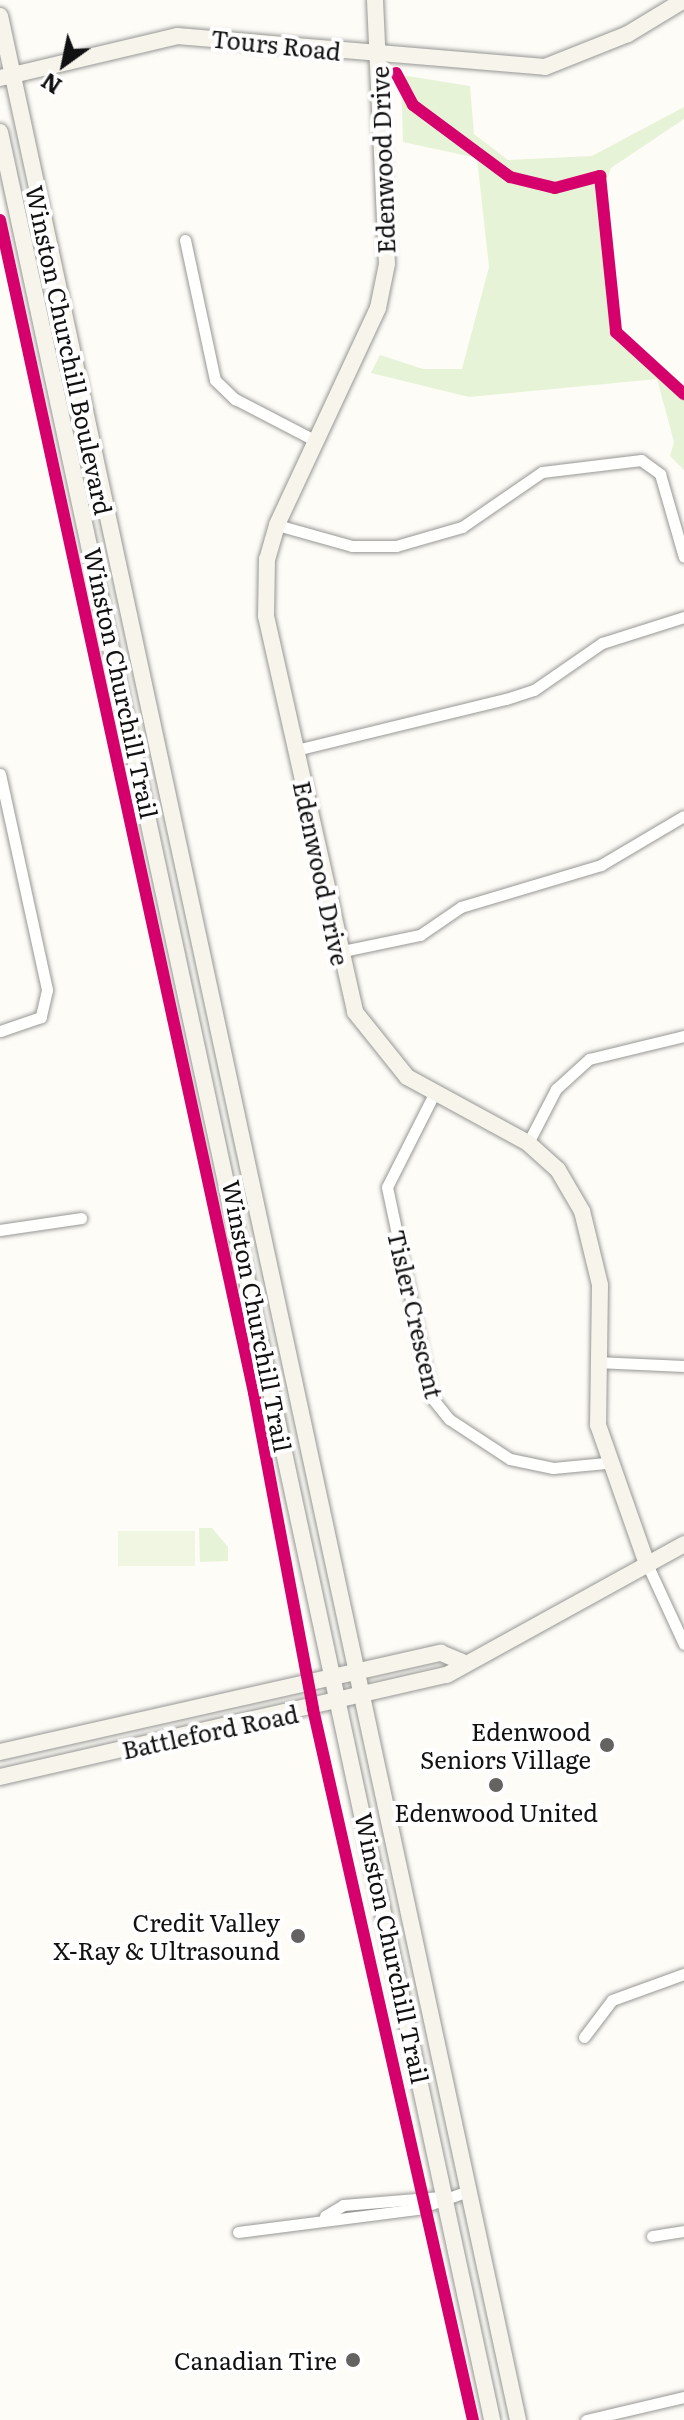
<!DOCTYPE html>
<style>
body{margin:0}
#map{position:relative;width:684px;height:2420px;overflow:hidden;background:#fdfcf7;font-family:Literata,serif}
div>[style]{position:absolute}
.green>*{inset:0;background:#e7f3d7}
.pitch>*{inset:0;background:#f0f6e1;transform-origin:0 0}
.roads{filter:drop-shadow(0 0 2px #979795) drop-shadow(0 0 2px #979795)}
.street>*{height:11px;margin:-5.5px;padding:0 5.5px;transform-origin:5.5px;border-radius:5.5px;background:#fffffe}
.secondary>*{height:16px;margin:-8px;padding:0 8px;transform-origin:8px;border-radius:8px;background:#f6f4eb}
.cycleway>*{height:12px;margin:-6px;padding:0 6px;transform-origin:6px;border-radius:6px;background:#d6006c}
.dots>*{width:22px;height:22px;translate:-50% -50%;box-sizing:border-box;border:4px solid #fff;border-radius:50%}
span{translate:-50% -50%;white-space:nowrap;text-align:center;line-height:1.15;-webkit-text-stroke:8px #fff;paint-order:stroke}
.street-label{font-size:24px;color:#111}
.poi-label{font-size:24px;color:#111}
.right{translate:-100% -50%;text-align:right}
.north{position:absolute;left:24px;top:24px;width:80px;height:80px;-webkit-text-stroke:6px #fff;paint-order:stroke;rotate:213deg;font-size:22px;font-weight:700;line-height:32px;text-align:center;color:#111}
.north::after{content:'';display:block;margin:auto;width:28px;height:36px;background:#111;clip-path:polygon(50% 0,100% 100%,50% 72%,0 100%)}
</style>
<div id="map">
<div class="green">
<div style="clip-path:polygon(401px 75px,470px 86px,474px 134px,508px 160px,592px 156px,684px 107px,684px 119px,611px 168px,607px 180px,619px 328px,684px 386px,684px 470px,670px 456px,674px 442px,657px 379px,469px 397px,371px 373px,380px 355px,423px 369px,462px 369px,489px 267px,477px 158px,403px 142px)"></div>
<div style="clip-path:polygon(199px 1528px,212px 1528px,228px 1547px,228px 1561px,200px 1562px)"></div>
</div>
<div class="pitch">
<div style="left:118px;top:1531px;width:77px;height:35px"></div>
</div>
<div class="roads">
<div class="street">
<div style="left:185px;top:240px;width:143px;rotate:77.9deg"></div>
<div style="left:215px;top:380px;width:28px;rotate:44deg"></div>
<div style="left:235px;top:399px;width:91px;rotate:27.4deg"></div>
<div style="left:277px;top:525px;width:78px;rotate:15.6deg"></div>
<div style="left:352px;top:546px;width:44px"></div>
<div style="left:396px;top:546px;width:69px;rotate:-16.1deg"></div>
<div style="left:462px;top:527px;width:97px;rotate:-34.5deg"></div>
<div style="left:542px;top:472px;width:100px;rotate:-6.9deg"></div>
<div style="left:641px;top:460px;width:24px;rotate:36deg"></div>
<div style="left:660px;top:474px;width:86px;rotate:73.9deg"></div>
<div style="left:296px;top:750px;width:216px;rotate:-13.7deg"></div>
<div style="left:506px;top:699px;width:29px;rotate:-18deg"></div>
<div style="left:534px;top:690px;width:83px;rotate:-34.7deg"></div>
<div style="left:602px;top:643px;width:86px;rotate:-17.6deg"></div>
<div style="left:0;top:774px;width:221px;rotate:77.7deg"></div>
<div style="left:47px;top:990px;width:28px;rotate:103deg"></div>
<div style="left:41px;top:1017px;width:43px;rotate:161.1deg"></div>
<div style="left:338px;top:952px;width:84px;rotate:-11.7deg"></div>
<div style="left:420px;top:935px;width:50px;rotate:-34.3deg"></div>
<div style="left:461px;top:907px;width:146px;rotate:-16.7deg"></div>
<div style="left:601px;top:865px;width:96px;rotate:-30.6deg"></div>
<div style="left:434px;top:1094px;width:104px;rotate:116.8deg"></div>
<div style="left:387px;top:1187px;width:216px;rotate:78deg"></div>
<div style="left:432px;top:1398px;width:27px;rotate:51deg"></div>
<div style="left:449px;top:1419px;width:73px;rotate:33.3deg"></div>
<div style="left:510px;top:1459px;width:44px;rotate:11.8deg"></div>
<div style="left:553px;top:1468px;width:53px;rotate:-5.4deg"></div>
<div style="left:528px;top:1143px;width:61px;rotate:-62.6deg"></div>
<div style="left:556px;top:1089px;width:45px;rotate:-42.3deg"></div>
<div style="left:589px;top:1059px;width:98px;rotate:-13.6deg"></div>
<div style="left:0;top:1230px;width:82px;rotate:-8.4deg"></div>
<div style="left:596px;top:1362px;width:88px;rotate:2.6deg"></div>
<div style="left:647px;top:1564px;width:88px;rotate:65.2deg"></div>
<div style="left:584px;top:2037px;width:46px;rotate:-52.9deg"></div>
<div style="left:612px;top:2000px;width:77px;rotate:-19.9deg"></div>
<div style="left:325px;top:2216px;width:21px;rotate:-31deg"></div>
<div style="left:343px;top:2205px;width:98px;rotate:-4.7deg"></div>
<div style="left:238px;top:2232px;width:180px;rotate:-7.3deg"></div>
<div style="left:417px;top:2209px;width:54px;rotate:-19.4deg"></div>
<div style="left:652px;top:2236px;width:32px;rotate:-9deg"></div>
<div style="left:586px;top:2420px;width:101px;rotate:-13.2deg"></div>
</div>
<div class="secondary">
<div style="left:375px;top:0;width:264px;rotate:87.4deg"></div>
<div style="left:387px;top:264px;width:45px;rotate:101.6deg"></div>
<div style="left:378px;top:308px;width:239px;rotate:115deg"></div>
<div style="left:277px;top:525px;width:35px;rotate:106deg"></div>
<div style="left:267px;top:559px;width:57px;rotate:91deg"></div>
<div style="left:266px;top:616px;width:406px;rotate:77.3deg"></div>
<div style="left:355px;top:1012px;width:83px;rotate:51.3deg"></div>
<div style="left:407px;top:1077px;width:138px;rotate:28.6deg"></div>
<div style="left:528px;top:1143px;width:40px;rotate:42deg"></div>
<div style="left:558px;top:1170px;width:48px;rotate:59.7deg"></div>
<div style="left:582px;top:1211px;width:76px;rotate:76.3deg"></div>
<div style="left:600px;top:1285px;width:140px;rotate:90.8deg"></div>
<div style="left:598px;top:1425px;width:147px;rotate:70.6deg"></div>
<div style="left:0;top:16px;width:2459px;rotate:77.84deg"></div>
<div style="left:0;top:78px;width:182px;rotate:-13.3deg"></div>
<div style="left:177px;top:36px;width:369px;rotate:4.8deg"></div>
<div style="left:545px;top:67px;width:89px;rotate:-21.7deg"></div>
<div style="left:628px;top:34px;width:66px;rotate:-31.3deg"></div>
<div style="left:0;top:132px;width:2340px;rotate:77.86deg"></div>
<div style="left:0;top:1752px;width:452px;rotate:-12.7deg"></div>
<div style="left:441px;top:1653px;width:23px;rotate:23deg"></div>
<div style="left:0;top:1777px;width:458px;rotate:-12.9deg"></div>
<div style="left:447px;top:1675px;width:271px;rotate:-28.9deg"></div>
</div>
</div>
<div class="cycleway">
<div style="left:396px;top:73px;width:36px;rotate:62deg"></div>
<div style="left:413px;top:105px;width:121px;rotate:36.6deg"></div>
<div style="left:510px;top:177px;width:46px;rotate:13.7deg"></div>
<div style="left:555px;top:188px;width:47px;rotate:-14.9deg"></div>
<div style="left:600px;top:176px;width:157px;rotate:84.1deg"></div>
<div style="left:616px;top:332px;width:92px;rotate:42.4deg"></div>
<div style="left:0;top:220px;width:1200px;rotate:77.78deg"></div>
<div style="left:254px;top:1393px;width:321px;rotate:79.4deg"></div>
<div style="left:313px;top:1709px;width:729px;rotate:77.32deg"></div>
</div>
<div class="dots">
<div style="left:607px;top:1745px;background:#646362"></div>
<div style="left:496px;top:1785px;background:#646362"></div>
<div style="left:298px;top:1936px;background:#646362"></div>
<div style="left:353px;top:2360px;background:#646362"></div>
</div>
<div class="street-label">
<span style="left:276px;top:44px;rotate:6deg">Tours Road</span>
<span style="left:382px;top:160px;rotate:-92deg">Edenwood Drive</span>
<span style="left:70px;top:350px;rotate:78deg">Winston Churchill Boulevard</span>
<span style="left:122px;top:683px;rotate:78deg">Winston Churchill Trail</span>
<span style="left:322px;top:873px;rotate:78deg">Edenwood Drive</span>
<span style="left:416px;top:1314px;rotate:77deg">Tisler Crescent</span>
<span style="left:258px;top:1316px;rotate:79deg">Winston Churchill Trail</span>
<span style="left:210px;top:1731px;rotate:-12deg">Battleford Road</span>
<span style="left:393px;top:1948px;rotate:78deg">Winston Churchill Trail</span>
</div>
<div class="poi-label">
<span class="right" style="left:591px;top:1745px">Edenwood<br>Seniors Village</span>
<span style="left:496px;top:1812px">Edenwood United</span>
<span class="right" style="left:280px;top:1936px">Credit Valley<br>X-Ray &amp; Ultrasound</span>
<span class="right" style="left:337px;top:2360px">Canadian Tire</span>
</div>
<div class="north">N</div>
</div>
